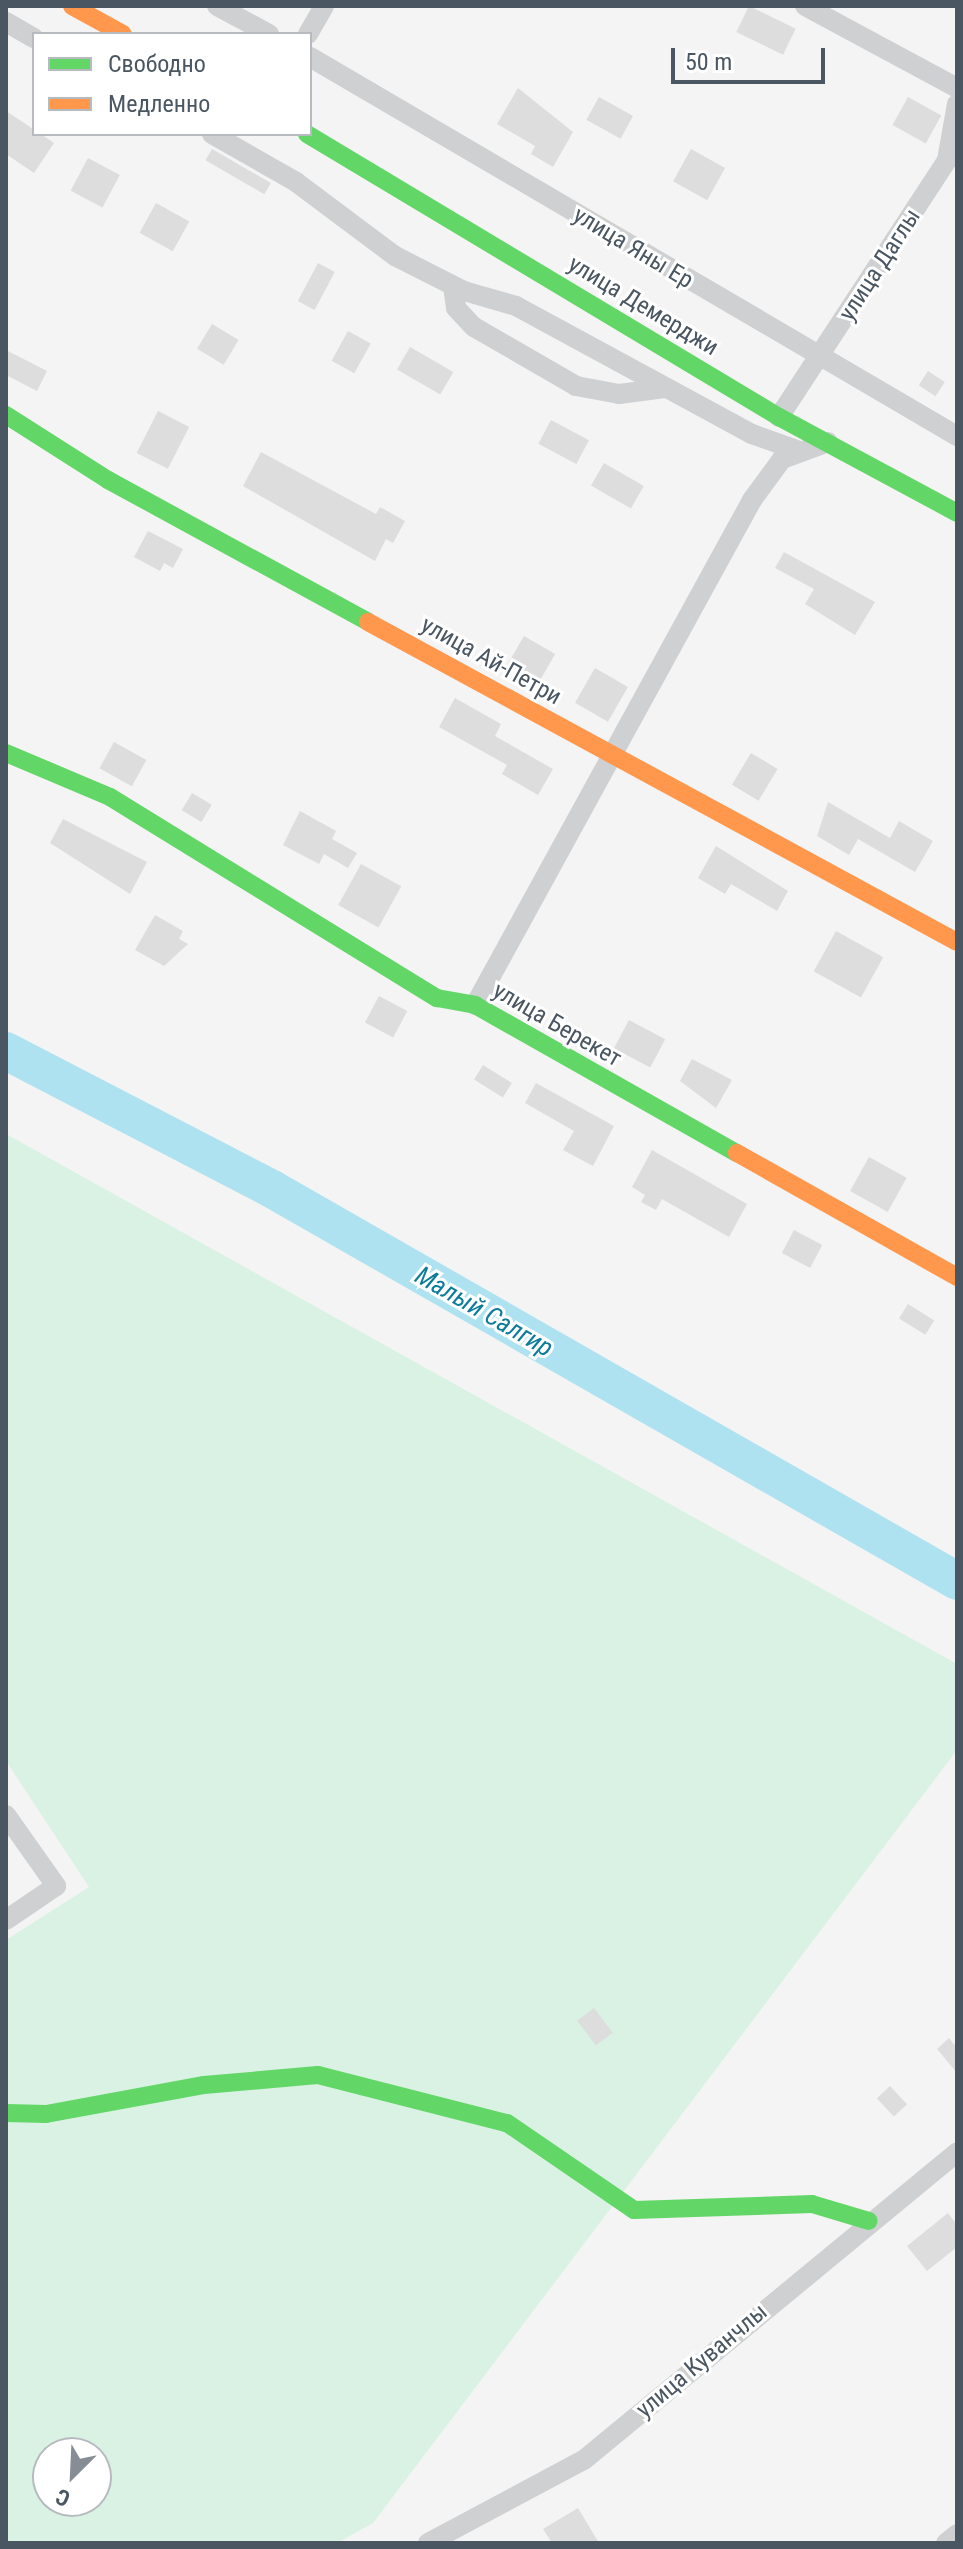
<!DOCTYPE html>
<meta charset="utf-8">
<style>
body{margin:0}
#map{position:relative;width:963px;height:2549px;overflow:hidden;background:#f4f4f4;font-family:"Roboto Condensed",sans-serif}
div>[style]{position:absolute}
.green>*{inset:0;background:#d9f2e3}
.river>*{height:38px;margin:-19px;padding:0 19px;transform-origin:19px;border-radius:19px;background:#aee2f0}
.building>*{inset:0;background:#ddddde;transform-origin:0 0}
.street>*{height:20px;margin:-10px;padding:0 10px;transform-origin:10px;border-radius:10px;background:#ced0d2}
.fast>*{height:18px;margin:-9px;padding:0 9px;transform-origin:9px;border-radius:9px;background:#63d668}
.slow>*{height:18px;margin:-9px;padding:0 9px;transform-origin:9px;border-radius:9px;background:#ff974d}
span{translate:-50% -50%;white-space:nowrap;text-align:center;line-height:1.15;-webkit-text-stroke:6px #fff;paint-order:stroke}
.street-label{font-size:24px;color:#4a5661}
.water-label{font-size:26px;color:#0c7c9b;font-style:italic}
.frame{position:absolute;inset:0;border:8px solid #4a5661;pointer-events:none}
.legend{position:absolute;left:32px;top:32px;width:280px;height:104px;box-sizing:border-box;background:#fff;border:2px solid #b7bbc0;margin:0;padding:10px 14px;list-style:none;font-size:24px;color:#4a5661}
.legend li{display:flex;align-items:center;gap:16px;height:40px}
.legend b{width:40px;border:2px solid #b7bbc0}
.north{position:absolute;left:32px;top:2437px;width:80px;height:80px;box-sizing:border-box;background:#fff;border:2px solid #b7bbc0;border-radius:50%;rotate:204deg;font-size:22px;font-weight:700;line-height:32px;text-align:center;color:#4a5661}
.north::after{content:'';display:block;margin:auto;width:28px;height:36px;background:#868d94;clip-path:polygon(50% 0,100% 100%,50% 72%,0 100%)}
.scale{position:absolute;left:671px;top:48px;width:154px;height:36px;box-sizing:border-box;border:4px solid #4a5661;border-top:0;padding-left:10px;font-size:24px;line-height:28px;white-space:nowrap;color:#4a5661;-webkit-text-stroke:6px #fff;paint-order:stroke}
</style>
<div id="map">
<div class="green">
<div style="clip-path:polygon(evenodd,6px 1134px,957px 1664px,957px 1750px,373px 2523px,337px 2543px,6px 2543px,6px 1940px,89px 1887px,6px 1761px,6px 1134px,48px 2453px,96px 2453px,96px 2501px,48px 2501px,48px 2453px)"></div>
</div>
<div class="river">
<div style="left:6px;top:1051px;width:300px;rotate:27.4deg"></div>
<div style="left:272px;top:1189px;width:789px;rotate:29.78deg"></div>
</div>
<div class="building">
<div style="left:749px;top:6px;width:52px;height:29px;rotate:26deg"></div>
<div style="clip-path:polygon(518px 88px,573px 132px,553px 167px,531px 154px,535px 146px,497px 124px)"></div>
<div style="left:599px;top:97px;width:39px;height:26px;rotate:29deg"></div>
<div style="left:908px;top:97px;width:38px;height:32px;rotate:29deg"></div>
<div style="clip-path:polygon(6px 111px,54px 143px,34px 173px,6px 154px)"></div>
<div style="left:212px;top:149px;width:68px;height:13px;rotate:30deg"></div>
<div style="left:691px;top:149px;width:39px;height:37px;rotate:29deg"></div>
<div style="left:88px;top:158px;width:36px;height:37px;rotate:28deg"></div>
<div style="left:156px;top:203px;width:38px;height:34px;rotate:29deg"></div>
<div style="left:318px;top:263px;width:19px;height:43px;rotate:28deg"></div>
<div style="left:212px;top:324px;width:31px;height:29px;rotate:31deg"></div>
<div style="left:348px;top:331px;width:26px;height:34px;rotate:29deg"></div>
<div style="left:410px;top:347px;width:50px;height:26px;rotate:30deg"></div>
<div style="clip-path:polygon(6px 350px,47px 371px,37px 391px,6px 375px)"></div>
<div style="left:928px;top:371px;width:20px;height:17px;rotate:33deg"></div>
<div style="left:158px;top:411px;width:35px;height:47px;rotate:27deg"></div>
<div style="left:551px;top:420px;width:43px;height:27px;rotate:28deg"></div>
<div style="clip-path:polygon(261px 452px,376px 514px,380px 507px,405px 521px,393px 543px,386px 539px,375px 561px,243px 486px)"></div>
<div style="left:604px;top:463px;width:46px;height:26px;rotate:30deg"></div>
<div style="clip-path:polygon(148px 531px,183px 549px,173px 568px,164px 563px,160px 571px,134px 557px)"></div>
<div style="clip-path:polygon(784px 552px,875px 602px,855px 635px,805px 604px,814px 589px,775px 568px)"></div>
<div style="left:524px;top:636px;width:36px;height:33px;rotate:30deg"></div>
<div style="left:595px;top:668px;width:38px;height:40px;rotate:30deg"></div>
<div style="clip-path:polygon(455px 698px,501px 724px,495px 736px,553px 769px,538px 795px,502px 774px,507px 765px,439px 727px)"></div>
<div style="left:114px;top:742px;width:37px;height:30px;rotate:29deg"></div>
<div style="left:751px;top:753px;width:31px;height:37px;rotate:31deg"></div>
<div style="left:192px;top:793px;width:23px;height:20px;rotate:31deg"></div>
<div style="clip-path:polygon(828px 802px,890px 838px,899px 821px,933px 841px,915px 872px,858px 839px,849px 855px,817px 836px)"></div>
<div style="clip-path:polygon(300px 811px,336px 831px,332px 839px,357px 853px,348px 868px,324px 854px,319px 864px,283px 845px)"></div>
<div style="clip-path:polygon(63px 819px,147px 862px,130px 894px,50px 843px)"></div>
<div style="clip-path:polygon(716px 846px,788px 891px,777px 911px,731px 884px,725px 894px,698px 878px)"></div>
<div style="left:361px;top:864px;width:46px;height:47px;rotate:29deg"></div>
<div style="clip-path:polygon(155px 915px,183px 931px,179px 939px,188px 944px,164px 966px,135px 950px)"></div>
<div style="left:836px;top:931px;width:54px;height:46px;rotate:29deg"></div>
<div style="left:379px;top:996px;width:32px;height:30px;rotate:28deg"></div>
<div style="left:629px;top:1020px;width:41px;height:32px;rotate:28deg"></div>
<div style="clip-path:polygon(692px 1059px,732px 1080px,716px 1108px,680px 1081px)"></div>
<div style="left:483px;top:1065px;width:34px;height:17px;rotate:32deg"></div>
<div style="clip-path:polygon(536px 1083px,614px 1126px,593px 1166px,563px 1150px,574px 1131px,525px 1103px)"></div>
<div style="clip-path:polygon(652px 1150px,747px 1204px,729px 1237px,662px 1199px,656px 1210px,641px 1202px,645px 1195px,632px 1187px)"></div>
<div style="left:869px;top:1157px;width:43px;height:39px;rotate:29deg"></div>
<div style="left:794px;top:1230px;width:32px;height:26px;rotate:28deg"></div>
<div style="left:908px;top:1304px;width:31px;height:17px;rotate:32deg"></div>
<div style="left:594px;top:2008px;width:31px;height:21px;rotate:53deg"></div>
<div style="clip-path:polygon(949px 2038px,957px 2048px,957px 2073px,937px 2049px)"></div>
<div style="left:890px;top:2086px;width:25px;height:18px;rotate:47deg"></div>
<div style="clip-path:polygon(948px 2213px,957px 2225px,957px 2247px,927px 2271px,907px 2246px)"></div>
<div style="clip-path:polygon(578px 2508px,599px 2543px,552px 2543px,543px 2529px)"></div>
</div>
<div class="street">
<div style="left:217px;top:6px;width:59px;rotate:28.3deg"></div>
<div style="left:805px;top:6px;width:173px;rotate:28.3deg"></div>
<div style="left:6px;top:22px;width:32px;rotate:30deg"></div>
<div style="left:308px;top:34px;width:32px;rotate:-60deg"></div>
<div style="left:310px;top:57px;width:750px;rotate:30.36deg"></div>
<div style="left:212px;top:134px;width:97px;rotate:29.7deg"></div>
<div style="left:296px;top:182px;width:124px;rotate:36.8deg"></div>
<div style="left:395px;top:256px;width:77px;rotate:26.9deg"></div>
<div style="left:464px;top:291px;width:54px;rotate:16.1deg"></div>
<div style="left:516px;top:306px;width:268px;rotate:28.5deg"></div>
<div style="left:752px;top:434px;width:48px;rotate:19.6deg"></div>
<div style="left:453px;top:286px;width:22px;rotate:82deg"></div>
<div style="left:456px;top:308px;width:26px;rotate:47deg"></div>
<div style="left:474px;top:327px;width:118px;rotate:30deg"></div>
<div style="left:576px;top:386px;width:44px;rotate:10.5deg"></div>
<div style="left:619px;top:394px;width:46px;rotate:-7.4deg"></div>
<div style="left:779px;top:417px;width:307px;rotate:-56.8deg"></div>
<div style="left:947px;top:160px;width:57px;rotate:-79.9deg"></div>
<div style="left:475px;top:1005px;width:576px;rotate:-61.25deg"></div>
<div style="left:752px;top:500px;width:51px;rotate:-53.8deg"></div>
<div style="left:782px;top:459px;width:49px;rotate:-20.3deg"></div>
<div style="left:6px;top:1815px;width:87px;rotate:54.8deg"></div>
<div style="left:56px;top:1886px;width:60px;rotate:145.8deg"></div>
<div style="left:428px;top:2543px;width:178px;rotate:-28.1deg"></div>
<div style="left:585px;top:2459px;width:482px;rotate:-39.5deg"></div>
<div style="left:946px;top:2543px;width:14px;rotate:-39deg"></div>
</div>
<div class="fast">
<div style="left:307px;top:134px;width:550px;rotate:30.95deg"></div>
<div style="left:779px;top:417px;width:202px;rotate:28.3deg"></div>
<div style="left:6px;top:415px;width:121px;rotate:32.5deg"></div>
<div style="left:108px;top:480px;width:296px;rotate:28.6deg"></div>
<div style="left:6px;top:753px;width:113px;rotate:22.9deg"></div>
<div style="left:110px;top:797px;width:384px;rotate:31.6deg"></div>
<div style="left:437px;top:998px;width:39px;rotate:10deg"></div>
<div style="left:475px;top:1005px;width:301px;rotate:29.5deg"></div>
<div style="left:6px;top:2113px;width:40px;rotate:1.4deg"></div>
<div style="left:46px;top:2114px;width:161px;rotate:-10.4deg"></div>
<div style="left:204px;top:2085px;width:114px;rotate:-5deg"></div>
<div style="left:318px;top:2075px;width:195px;rotate:14.3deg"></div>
<div style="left:507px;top:2123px;width:154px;rotate:34.4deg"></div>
<div style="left:634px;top:2210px;width:178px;rotate:-1.9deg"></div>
<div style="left:812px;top:2204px;width:59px;rotate:16.6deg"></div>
</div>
<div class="slow">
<div style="left:72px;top:6px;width:58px;rotate:28.8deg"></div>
<div style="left:368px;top:622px;width:670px;rotate:28.51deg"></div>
<div style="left:737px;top:1153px;width:253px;rotate:29.4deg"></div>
</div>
<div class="street-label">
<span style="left:633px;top:248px;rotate:31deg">улица Яны Ер</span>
<span style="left:880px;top:265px;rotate:-57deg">улица Даглы</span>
<span style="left:643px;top:306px;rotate:31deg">улица Демерджи</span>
<span style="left:491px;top:661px;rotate:29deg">улица Ай-Петри</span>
<span style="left:557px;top:1025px;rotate:30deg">улица Берекет</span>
<span style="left:702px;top:2361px;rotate:-40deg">улица Куванчлы</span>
</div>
<div class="water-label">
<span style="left:484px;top:1312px;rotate:30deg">Малый Салгир</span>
</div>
<div class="frame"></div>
<ul class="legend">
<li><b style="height:10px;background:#63d668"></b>Свободно</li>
<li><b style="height:10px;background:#ff974d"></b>Медленно</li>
</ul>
<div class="north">С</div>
<div class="scale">50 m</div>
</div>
